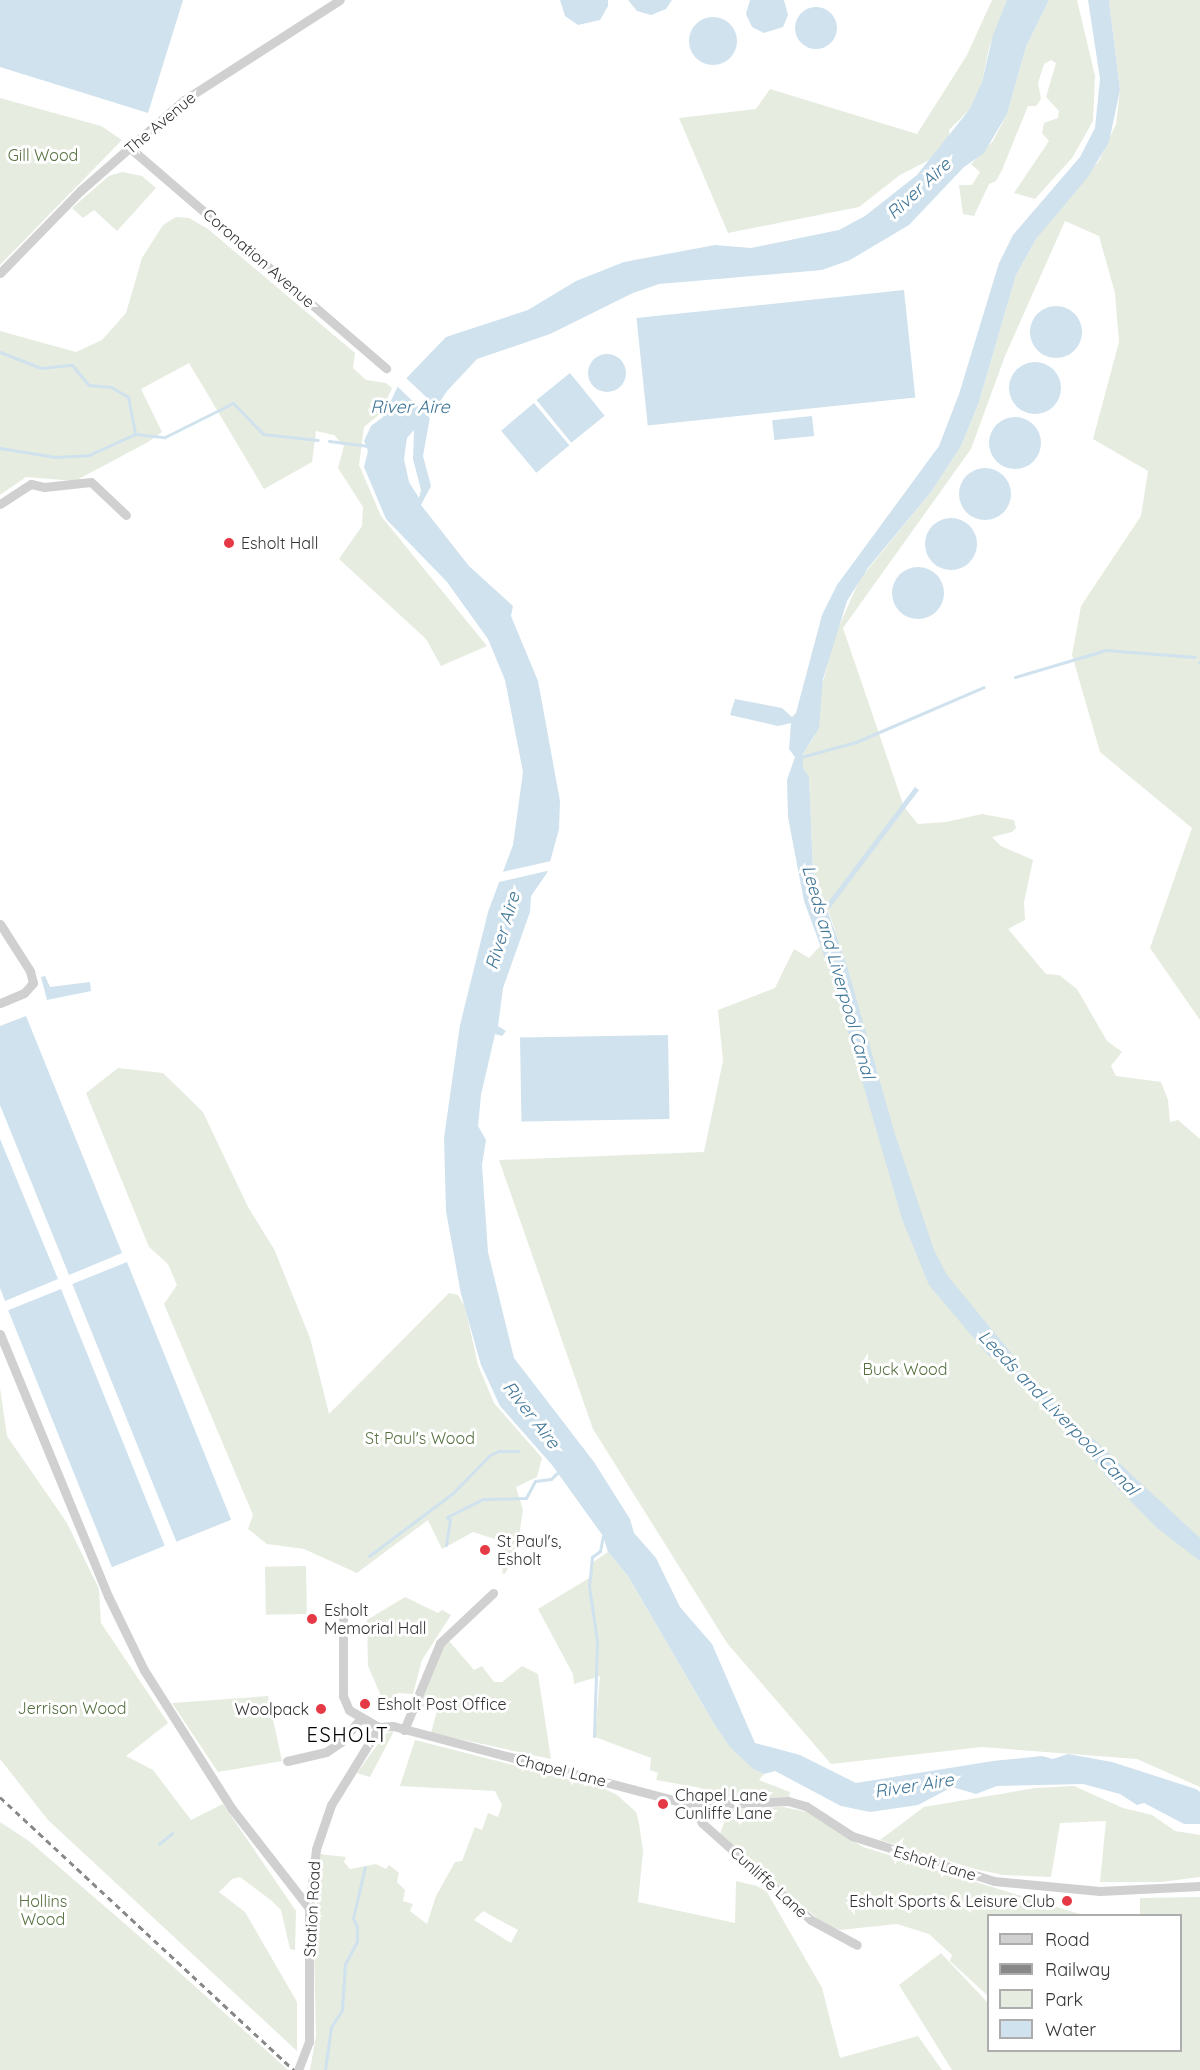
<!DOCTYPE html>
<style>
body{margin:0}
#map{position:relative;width:1200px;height:2070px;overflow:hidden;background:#fff;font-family:Quicksand,sans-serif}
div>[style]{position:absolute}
.green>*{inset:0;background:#e6ecdf;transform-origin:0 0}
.water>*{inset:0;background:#cfe2ee;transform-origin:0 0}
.round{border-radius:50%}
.pier>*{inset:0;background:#fff}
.stream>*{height:3px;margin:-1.5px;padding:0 1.5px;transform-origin:1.5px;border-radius:1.5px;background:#cfe2ee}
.street>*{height:9px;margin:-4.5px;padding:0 4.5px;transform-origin:4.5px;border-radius:4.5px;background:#d0d0d0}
.rail>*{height:3px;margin-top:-1.5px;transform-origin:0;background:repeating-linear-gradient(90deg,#888 0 6px,transparent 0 10.5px)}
.dots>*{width:16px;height:16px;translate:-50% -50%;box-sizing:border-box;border:3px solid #fff;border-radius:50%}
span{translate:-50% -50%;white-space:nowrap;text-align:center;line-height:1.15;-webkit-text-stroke:6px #fff;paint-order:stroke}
.street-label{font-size:16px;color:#333}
.park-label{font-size:16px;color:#56703f}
.poi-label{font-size:16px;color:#333}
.left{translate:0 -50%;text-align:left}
.right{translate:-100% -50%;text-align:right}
.water-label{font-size:18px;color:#3f7597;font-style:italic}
.quarter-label{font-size:20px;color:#000;letter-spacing:1.5px}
.legend{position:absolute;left:987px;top:1914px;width:195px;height:138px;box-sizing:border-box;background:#fff;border:2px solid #adadad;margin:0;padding:8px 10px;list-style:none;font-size:18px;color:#333}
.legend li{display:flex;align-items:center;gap:12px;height:30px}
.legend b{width:30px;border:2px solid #adadad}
</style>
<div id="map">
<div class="green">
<div style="clip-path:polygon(992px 0,1007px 0,989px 48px,982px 82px,969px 110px,949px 130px,950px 137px,935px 157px,900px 175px,859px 207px,728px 233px,679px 118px,756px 109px,770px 89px,917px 134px,967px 55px)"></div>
<div style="clip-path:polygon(1049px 0,1077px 0,1095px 76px,1093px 121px,1072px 158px,1035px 199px,1014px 193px,1049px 141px,1042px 133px,1044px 123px,1058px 118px,1059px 111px,1046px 97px,1056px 63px,1051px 60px,1044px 64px,1038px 83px,1041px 99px,1036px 106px,1028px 106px,1002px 170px,996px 181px,989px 184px,974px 216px,963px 214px,959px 185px,972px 185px,980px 172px,971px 164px,993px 141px,1007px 114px,1026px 47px)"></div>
<div style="clip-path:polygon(1109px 0,1200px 0,1200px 1020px,1150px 948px,1192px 828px,1100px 752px,1072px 655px,1081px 606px,1141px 516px,1148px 471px,1093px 439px,1119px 342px,1115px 293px,1099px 236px,1065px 221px,1005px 356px,971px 449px,843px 628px,904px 807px,918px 824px,946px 822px,982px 814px,1014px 820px,1016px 828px,1012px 832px,992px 837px,1001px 846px,1033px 860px,1024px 902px,1025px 920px,1008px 929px,1046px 974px,1059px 975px,1077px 989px,1107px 1041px,1122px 1052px,1111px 1066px,1116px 1076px,1161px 1082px,1168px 1100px,1170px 1122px,1178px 1120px,1200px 1139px,1200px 1787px,1137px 1759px,982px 1747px,831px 1764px,727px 1643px,593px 1429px,499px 1160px,704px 1152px,723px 1061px,718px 1010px,775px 988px,794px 949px,809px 958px,835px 930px,813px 869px,809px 778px,803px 768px,803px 754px,814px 737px,820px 715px,819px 698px,835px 635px,860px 579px,931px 492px,961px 446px,979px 402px,1016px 275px,1036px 239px,1099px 161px,1116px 124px,1120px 90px)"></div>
<div style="clip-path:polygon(0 98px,101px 126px,122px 140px,0 265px)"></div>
<div style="clip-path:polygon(122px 172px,142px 176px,156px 188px,117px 231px,94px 210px,83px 218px,72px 208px,109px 176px)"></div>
<div style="clip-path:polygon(176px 217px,189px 218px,208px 229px,355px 353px,353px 368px,366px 380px,386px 383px,392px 388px,381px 413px,364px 427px,359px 465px,381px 516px,487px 646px,441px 666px,426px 639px,339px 559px,362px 526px,363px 507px,338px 468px,344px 446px,334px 435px,316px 431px,312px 462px,264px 489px,189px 363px,141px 389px,162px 432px,148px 442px,75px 481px,26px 477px,0 495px,0 331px,76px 352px,102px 340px,126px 313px,142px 258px,163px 225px)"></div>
<div style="clip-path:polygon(118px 1068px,163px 1073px,203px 1112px,248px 1207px,274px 1249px,310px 1338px,329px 1414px,449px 1293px,458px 1295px,465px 1307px,478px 1365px,494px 1403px,542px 1458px,537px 1477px,516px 1487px,523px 1510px,515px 1563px,511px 1561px,505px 1574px,501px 1573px,504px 1542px,473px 1532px,442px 1549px,428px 1520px,357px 1573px,304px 1549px,267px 1544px,248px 1529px,253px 1515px,164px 1304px,177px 1285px,168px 1264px,149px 1247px,86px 1093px)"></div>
<div style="clip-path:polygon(0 1388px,7px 1436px,67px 1523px,99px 1589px,101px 1623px,168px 1723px,126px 1756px,153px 1770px,191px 1820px,223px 1804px,296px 1911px,295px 1950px,290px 1949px,281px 1910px,272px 1901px,240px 1877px,232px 1879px,219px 1892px,245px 1912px,297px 2002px,297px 2051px,48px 1820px,0 1759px)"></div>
<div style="clip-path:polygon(608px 1552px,628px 1576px,713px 1722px,753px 1769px,764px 1774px,759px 1780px,790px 1792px,789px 1797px,701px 1801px,701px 1788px,656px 1780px,658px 1773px,650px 1770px,651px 1758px,595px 1737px,600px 1676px,574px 1684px,573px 1674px,538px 1609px,591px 1577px,590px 1564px)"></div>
<div style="left:306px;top:1566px;width:48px;height:41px;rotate:89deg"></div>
<div style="clip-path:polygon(405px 1597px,438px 1613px,442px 1610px,451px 1615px,422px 1660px,413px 1694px,398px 1693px,384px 1703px,368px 1666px,367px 1620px)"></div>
<div style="clip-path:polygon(449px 1641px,474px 1670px,482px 1666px,494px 1682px,502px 1682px,522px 1666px,538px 1674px,551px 1759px,431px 1733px,437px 1711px,419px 1705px,443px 1646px)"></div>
<div style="clip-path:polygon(268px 1696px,282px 1761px,218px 1772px,172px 1703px)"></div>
<div style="clip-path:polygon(394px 1731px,370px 1777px,357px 1773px,385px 1734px)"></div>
<div style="clip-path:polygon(evenodd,415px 1740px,603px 1788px,617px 1795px,636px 1812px,639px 1823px,643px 1851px,638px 1902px,735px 1923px,736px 1881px,757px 1886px,767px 1892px,822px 1988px,840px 2058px,918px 2036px,942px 2070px,310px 2070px,316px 2036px,313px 1901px,319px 1854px,346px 1857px,344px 1862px,350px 1869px,376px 1864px,386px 1869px,389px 1865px,399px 1873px,397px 1882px,405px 1890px,403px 1901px,413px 1904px,410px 1911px,427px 1924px,436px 1896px,455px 1862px,462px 1861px,475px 1827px,482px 1830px,488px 1813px,498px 1817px,502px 1805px,495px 1791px,400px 1786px,415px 1740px,483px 1911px,518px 1930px,511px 1943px,474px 1920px,483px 1911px)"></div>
<div style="clip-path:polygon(1074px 1786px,1123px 1808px,1152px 1815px,1175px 1831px,1200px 1835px,1200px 1877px,1161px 1882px,1100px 1882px,1106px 1821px,1060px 1823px,1051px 1877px,1003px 1875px,975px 1869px,880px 1840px,924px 1807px,1035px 1788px)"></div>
<div style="clip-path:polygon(783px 1807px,807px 1812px,863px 1847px,1083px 1915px,988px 1916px,988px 1996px,950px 1961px,952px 1955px,929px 1934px,897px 1924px,840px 1930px,821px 1922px,720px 1834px,724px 1823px,720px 1809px)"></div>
<div style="clip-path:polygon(0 1822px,29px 1841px,139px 1936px,288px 2070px,0 2070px)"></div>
<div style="clip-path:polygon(1200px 1897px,1200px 2070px,952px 2070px,899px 1985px,941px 1953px,988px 2003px,988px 2050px,1180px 2050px,1180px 1916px,1140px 1915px,1140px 1898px)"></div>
</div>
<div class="water">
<div style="clip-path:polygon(0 0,183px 0,148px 113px,0 67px)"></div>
<div style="clip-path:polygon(560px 0,608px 0,608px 6px,600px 20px,578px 25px,565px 16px)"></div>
<div style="clip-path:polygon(628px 0,672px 0,666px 9px,651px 15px,637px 11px)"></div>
<div style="clip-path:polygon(750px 0,784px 0,788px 15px,783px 27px,764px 33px,752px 27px,746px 14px)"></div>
<div style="clip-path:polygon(evenodd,1007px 0,1049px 0,1026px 47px,1007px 114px,984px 153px,964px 167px,909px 225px,850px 260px,822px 270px,659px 284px,633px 293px,550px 334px,477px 359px,447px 391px,430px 417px,423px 456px,431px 486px,421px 505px,469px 566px,513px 606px,511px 616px,538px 681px,560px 801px,559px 829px,547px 873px,531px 896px,530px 912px,503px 988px,498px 1026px,506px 1031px,502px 1036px,495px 1034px,481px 1095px,478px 1126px,486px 1140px,482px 1165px,488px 1252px,514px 1358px,594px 1462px,630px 1519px,634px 1533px,656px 1558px,680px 1607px,712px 1644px,755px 1743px,800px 1755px,856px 1783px,993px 1761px,1042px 1756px,1053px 1759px,1068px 1754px,1112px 1762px,1196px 1789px,1200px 1792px,1200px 1824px,1184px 1824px,1144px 1803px,1137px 1805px,1120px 1794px,1083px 1784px,997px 1786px,976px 1794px,952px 1787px,918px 1805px,870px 1812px,841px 1806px,775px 1771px,764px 1774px,753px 1769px,730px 1747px,713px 1722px,628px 1576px,608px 1552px,603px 1536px,552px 1465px,500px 1406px,481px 1365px,461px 1294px,446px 1211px,444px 1138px,460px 1025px,488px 912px,513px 845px,523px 772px,505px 680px,488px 639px,447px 582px,386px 519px,364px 467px,368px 451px,364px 441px,371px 426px,383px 417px,397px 388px,446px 337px,528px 310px,576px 281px,624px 262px,715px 245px,751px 248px,839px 230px,865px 216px,917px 175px,969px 110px,982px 82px,993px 35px,1007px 0,414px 430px,413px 459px,421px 490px,419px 498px,409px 482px,404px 459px,407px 438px,414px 430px)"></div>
<div style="clip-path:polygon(1088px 0,1109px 0,1120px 90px,1109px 142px,1088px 177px,1036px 239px,1016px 275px,979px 402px,961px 446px,931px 492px,868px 568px,847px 601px,823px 679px,819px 728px,803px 754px,803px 768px,809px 777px,813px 870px,847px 966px,895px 1134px,934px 1250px,947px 1275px,1011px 1353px,1014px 1363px,1084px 1435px,1090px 1436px,1200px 1538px,1200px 1561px,1157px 1528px,1105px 1475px,1079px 1440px,1010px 1368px,988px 1355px,929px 1285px,902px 1219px,833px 980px,804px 901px,788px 817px,787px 780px,795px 757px,789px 749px,791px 723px,778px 726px,730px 715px,735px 699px,782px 708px,792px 717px,796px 713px,822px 615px,837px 585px,939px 446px,959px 394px,999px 263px,1013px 235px,1080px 157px,1095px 128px,1100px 79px)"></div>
<div class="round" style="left:795px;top:7px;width:42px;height:42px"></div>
<div class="round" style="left:689px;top:17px;width:48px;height:48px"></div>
<div style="left:904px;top:290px;width:108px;height:269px;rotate:84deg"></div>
<div class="round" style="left:1030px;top:306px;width:52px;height:52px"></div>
<div class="round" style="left:588px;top:354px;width:38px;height:38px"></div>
<div class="round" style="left:1009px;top:362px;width:52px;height:52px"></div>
<div style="left:570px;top:373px;width:55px;height:43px;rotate:51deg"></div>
<div style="left:534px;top:403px;width:55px;height:43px;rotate:50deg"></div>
<div style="left:812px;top:416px;width:20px;height:40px;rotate:84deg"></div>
<div class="round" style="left:989px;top:417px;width:52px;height:52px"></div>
<div class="round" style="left:959px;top:468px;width:52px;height:52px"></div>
<div class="round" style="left:925px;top:518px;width:52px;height:52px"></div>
<div class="round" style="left:892px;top:567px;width:52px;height:52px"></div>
<div style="left:915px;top:787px;width:5px;height:148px;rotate:37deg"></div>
<div style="clip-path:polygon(45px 976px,50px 987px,90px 982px,91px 991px,47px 1000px,41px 977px)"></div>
<div style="clip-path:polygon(26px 1016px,122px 1253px,69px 1275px,0 1105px,0 1026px)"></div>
<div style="left:668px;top:1035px;width:84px;height:148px;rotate:89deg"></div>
<div style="clip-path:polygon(0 1139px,58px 1279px,5px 1301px,0 1288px)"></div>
<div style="left:127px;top:1262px;width:278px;height:59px;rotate:68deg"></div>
<div style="left:61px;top:1289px;width:277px;height:57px;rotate:68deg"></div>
</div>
<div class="pier">
<div style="clip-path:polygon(406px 378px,439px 409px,432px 420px,396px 385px)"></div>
<div style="clip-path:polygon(551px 861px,551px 870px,495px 883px,498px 873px)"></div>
</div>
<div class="stream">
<div style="left:0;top:352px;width:44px;rotate:21.3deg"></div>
<div style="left:41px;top:368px;width:31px;rotate:-6deg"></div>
<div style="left:72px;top:365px;width:26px;rotate:50deg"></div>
<div style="left:89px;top:385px;width:22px;rotate:5deg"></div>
<div style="left:111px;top:387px;width:20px;rotate:30deg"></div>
<div style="left:128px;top:397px;width:38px;rotate:79deg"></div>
<div style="left:329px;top:441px;width:40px;rotate:7.1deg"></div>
<div style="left:0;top:448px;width:56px;rotate:9.3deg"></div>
<div style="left:55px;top:457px;width:34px;rotate:-3deg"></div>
<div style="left:89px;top:455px;width:51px;rotate:-24.5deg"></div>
<div style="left:135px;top:434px;width:30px;rotate:6deg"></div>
<div style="left:165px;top:437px;width:76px;rotate:-26.6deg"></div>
<div style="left:233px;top:403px;width:43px;rotate:45.9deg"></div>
<div style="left:263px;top:434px;width:55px;rotate:6.2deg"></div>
<div style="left:1199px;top:662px;width:1px;rotate:45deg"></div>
<div style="left:1015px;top:677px;width:95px;rotate:-16.5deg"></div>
<div style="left:1106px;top:650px;width:89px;rotate:4.5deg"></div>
<div style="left:801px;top:757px;width:57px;rotate:-15.3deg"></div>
<div style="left:856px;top:742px;width:139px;rotate:-23.3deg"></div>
<div style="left:446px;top:1545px;width:25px;rotate:-81deg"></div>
<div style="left:450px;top:1520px;width:4px;rotate:-135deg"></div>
<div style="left:447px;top:1517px;width:40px;rotate:-26.6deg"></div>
<div style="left:483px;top:1499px;width:43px;rotate:-1.3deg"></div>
<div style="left:526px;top:1498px;width:19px;rotate:-62deg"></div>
<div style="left:535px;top:1481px;width:16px;rotate:-7deg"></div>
<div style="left:551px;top:1479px;width:8px;rotate:-45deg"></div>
<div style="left:369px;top:1556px;width:105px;rotate:-36.9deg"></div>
<div style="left:453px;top:1493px;width:53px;rotate:-45.8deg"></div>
<div style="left:490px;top:1455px;width:10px;rotate:-24deg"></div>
<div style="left:499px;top:1451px;width:19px"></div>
<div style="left:594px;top:1736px;width:95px;rotate:-88.2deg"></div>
<div style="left:597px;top:1641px;width:56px;rotate:-98.3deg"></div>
<div style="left:589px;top:1586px;width:29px;rotate:-84deg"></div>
<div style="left:592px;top:1557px;width:10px;rotate:-37deg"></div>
<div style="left:600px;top:1551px;width:15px;rotate:-79deg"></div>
<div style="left:159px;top:1844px;width:17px;rotate:-40deg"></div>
<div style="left:325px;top:2070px;width:43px;rotate:-82.1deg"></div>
<div style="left:331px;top:2027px;width:20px;rotate:-57deg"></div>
<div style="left:342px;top:2010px;width:46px;rotate:-86.3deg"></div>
<div style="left:345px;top:1964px;width:26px;rotate:-62deg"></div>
<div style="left:357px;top:1941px;width:15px;rotate:-90deg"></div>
<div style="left:357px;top:1926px;width:9px;rotate:-117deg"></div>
<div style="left:353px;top:1918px;width:52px;rotate:-76.8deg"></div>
</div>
<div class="street">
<div style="left:130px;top:148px;width:338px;rotate:40.7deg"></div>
<div style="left:0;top:273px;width:115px;rotate:-45.7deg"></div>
<div style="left:80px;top:191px;width:138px;rotate:-41.2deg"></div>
<div style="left:184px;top:100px;width:185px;rotate:-32.7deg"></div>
<div style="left:0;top:504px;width:37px;rotate:-33deg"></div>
<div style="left:31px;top:484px;width:13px;rotate:13deg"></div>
<div style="left:44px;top:487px;width:47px;rotate:-6.1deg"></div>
<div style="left:91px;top:482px;width:48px;rotate:43.3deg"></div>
<div style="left:0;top:924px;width:56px;rotate:57.4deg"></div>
<div style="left:30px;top:971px;width:12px;rotate:76deg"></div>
<div style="left:33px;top:983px;width:13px;rotate:132deg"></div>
<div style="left:24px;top:993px;width:26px;rotate:157deg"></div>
<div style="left:0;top:1334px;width:283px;rotate:67.6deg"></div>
<div style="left:108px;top:1596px;width:82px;rotate:64.1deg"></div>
<div style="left:144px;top:1670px;width:165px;rotate:57.7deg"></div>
<div style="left:232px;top:1809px;width:125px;rotate:52.1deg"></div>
<div style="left:343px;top:1615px;width:81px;rotate:90deg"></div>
<div style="left:343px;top:1696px;width:15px;rotate:67deg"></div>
<div style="left:349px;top:1710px;width:34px;rotate:30deg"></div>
<div style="left:379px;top:1727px;width:14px;rotate:-4deg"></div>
<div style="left:393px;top:1726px;width:310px;rotate:14.8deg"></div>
<div style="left:693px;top:1805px;width:95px;rotate:-2.4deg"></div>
<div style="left:788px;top:1801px;width:19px;rotate:16deg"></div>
<div style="left:806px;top:1806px;width:55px;rotate:33.1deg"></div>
<div style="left:852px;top:1836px;width:149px;rotate:17.6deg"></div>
<div style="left:994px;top:1881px;width:106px;rotate:5.4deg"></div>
<div style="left:1100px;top:1891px;width:100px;rotate:-2.9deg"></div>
<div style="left:404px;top:1730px;width:94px;rotate:-67.5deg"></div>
<div style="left:440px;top:1643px;width:73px;rotate:-43.3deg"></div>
<div style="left:287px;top:1761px;width:40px;rotate:-13deg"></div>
<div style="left:326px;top:1752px;width:18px;rotate:-34deg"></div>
<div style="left:341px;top:1742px;width:31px;rotate:-50deg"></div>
<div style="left:693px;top:1805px;width:20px;rotate:63deg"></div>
<div style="left:702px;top:1823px;width:146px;rotate:41.7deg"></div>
<div style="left:811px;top:1920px;width:52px;rotate:28.5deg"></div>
<div style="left:298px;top:2070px;width:30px;rotate:-69deg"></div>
<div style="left:309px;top:2042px;width:134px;rotate:-90deg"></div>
<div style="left:309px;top:1908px;width:59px;rotate:-83.2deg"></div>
<div style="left:316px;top:1849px;width:46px;rotate:-71.2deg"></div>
<div style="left:331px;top:1805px;width:92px;rotate:-58.4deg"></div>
</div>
<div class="rail">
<div style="left:0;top:1797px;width:401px;rotate:42.9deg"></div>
</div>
<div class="dots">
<div style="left:229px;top:543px;background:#e63946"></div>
<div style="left:485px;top:1550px;background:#e63946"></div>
<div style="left:312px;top:1619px;background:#e63946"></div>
<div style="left:365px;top:1704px;background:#e63946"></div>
<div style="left:321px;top:1709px;background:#e63946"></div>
<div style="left:663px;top:1804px;background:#e63946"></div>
<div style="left:1067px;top:1901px;background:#e63946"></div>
</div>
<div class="street-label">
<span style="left:160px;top:123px;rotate:-40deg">The Avenue</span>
<span style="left:259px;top:258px;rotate:41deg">Coronation Avenue</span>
<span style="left:561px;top:1770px;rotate:14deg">Chapel Lane</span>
<span style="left:935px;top:1863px;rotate:17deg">Esholt Lane</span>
<span style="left:769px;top:1882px;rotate:42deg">Cunliffe Lane</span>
<span style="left:312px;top:1909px;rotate:-87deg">Station Road</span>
</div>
<div class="park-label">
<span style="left:43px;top:155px">Gill Wood</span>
<span style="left:905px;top:1369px">Buck Wood</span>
<span style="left:420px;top:1438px">St Paul's Wood</span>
<span style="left:72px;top:1708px">Jerrison Wood</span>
<span style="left:43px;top:1910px">Hollins<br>Wood</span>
</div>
<div class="poi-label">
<span class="left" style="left:241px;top:543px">Esholt Hall</span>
<span class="left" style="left:497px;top:1550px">St Paul's,<br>Esholt</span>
<span class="left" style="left:324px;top:1619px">Esholt<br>Memorial Hall</span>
<span class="left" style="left:377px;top:1704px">Esholt Post Office</span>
<span class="right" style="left:309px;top:1709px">Woolpack</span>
<span class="left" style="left:675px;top:1804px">Chapel Lane<br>Cunliffe Lane</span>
<span class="right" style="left:1055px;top:1901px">Esholt Sports &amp; Leisure Club</span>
</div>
<div class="water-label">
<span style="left:919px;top:189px;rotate:-43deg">River Aire</span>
<span style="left:410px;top:407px">River Aire</span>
<span style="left:503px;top:931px;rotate:-73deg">River Aire</span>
<span style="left:838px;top:972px;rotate:74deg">Leeds and Liverpool Canal</span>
<span style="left:1058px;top:1413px;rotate:46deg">Leeds and Liverpool Canal</span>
<span style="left:531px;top:1415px;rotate:52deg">River Aire</span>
<span style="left:914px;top:1786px;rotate:-9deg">River Aire</span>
</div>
<div class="quarter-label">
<span style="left:348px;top:1734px">ESHOLT</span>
</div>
<ul class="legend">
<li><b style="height:8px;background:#d0d0d0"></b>Road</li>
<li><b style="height:8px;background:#888"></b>Railway</li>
<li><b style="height:16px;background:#e6ecdf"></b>Park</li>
<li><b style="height:16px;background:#cfe2ee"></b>Water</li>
</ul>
</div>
